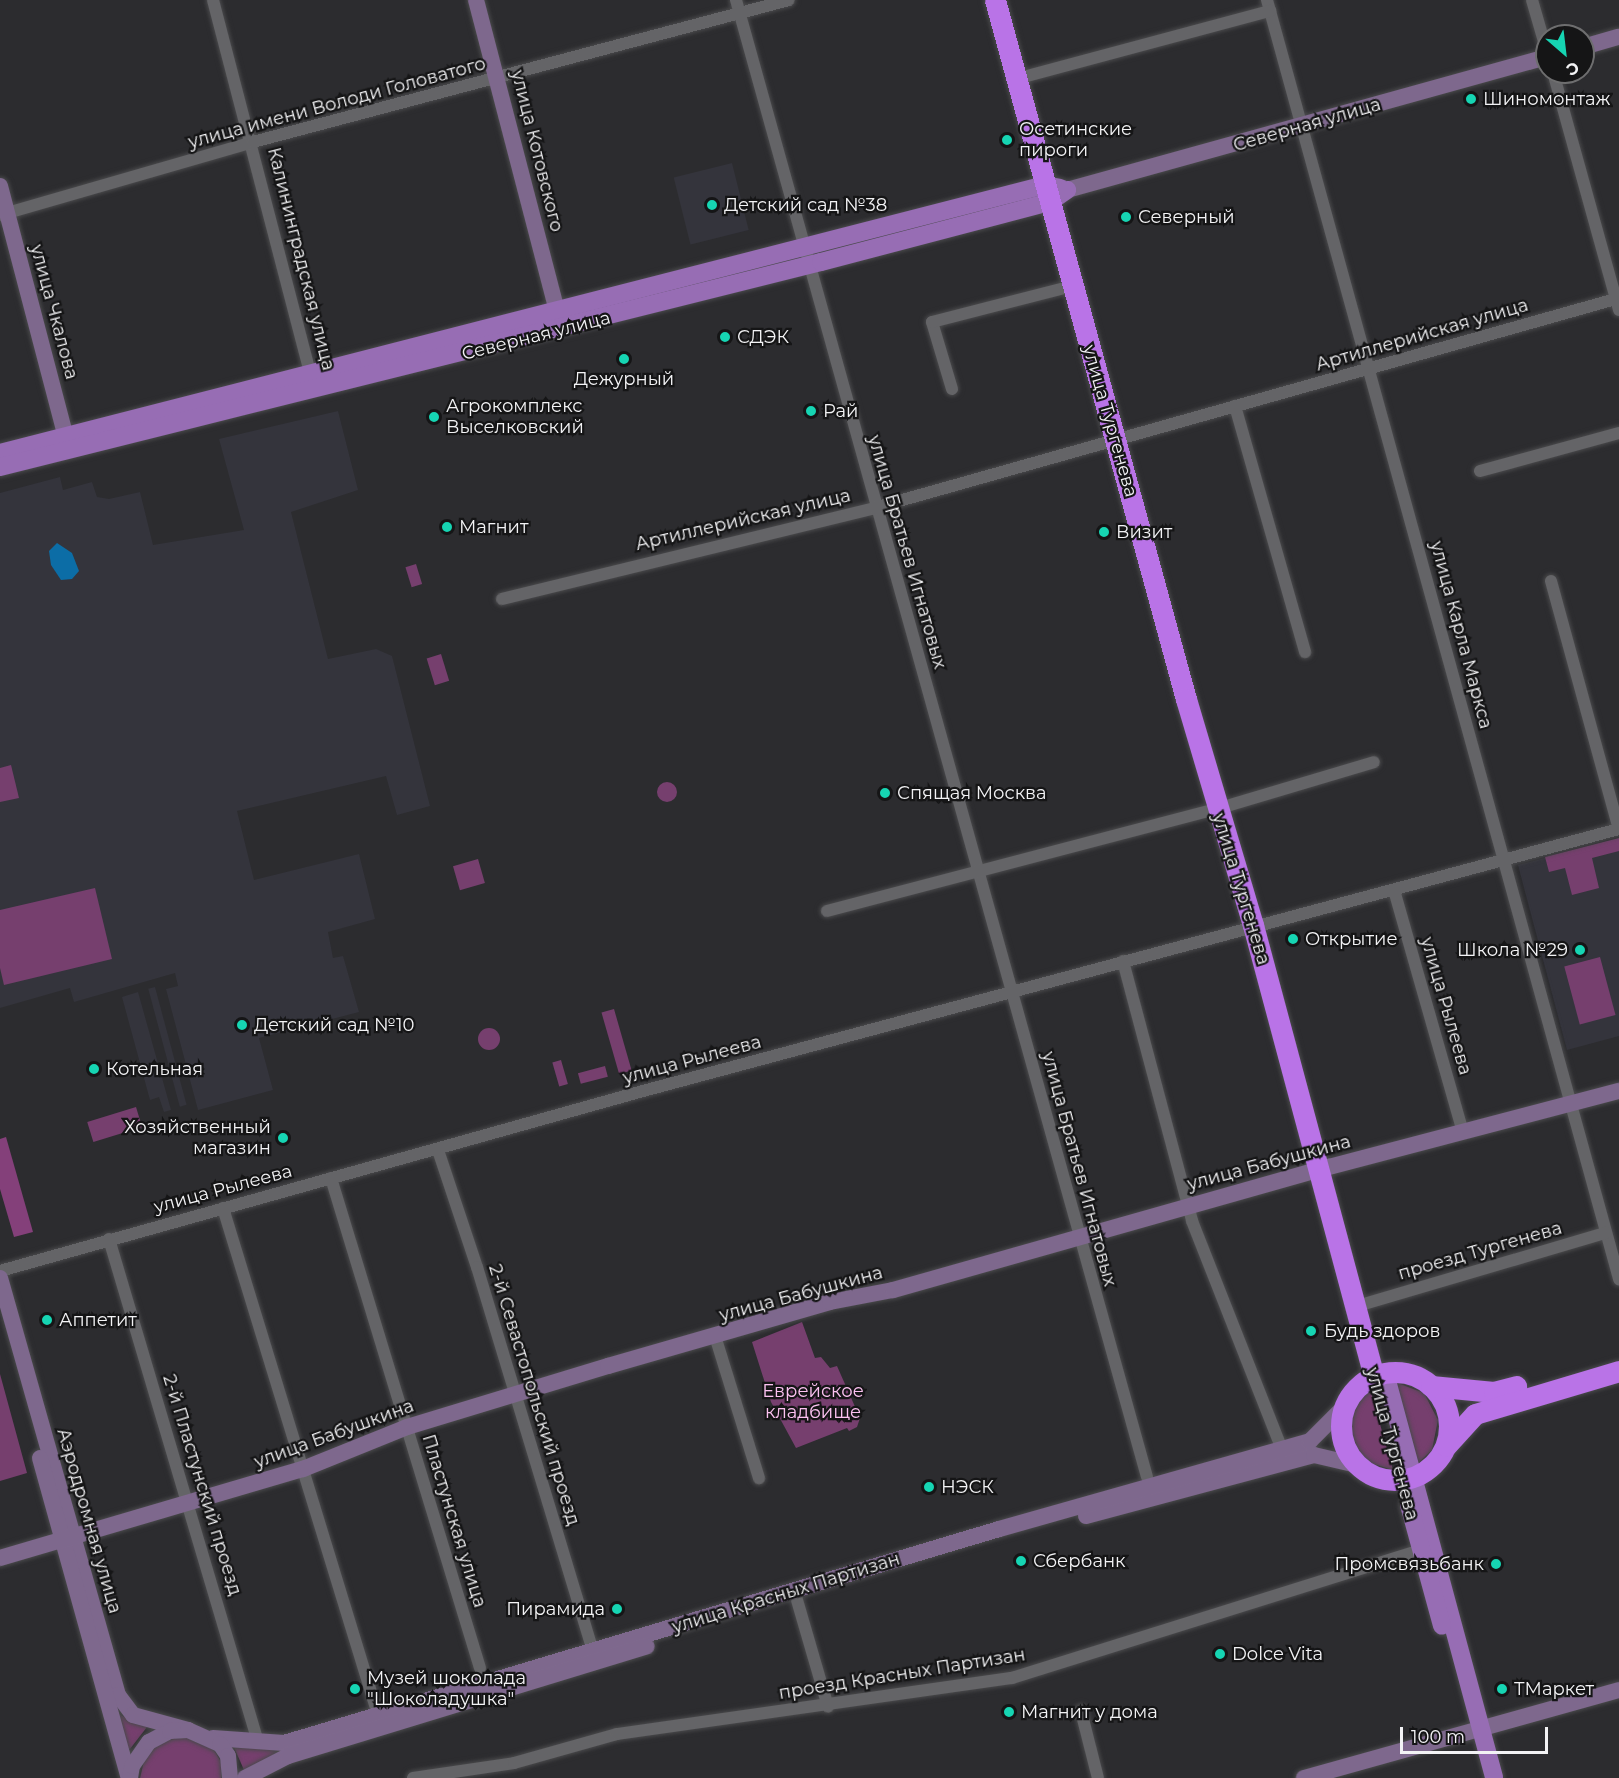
<!DOCTYPE html>
<meta charset="utf-8">
<style>
body{margin:0}
#map{position:relative;width:1619px;height:1778px;overflow:hidden;background:#2c2c2f;font-family:Montserrat,sans-serif}
div>[style]{position:absolute}
.built>*{inset:0;background:#34343c;transform-origin:0 0}
.green>*{inset:0;background:#763f6e;transform-origin:0 0}
.round{border-radius:50%}
.forest>*{inset:0;background:#84407a}
.water>*{inset:0;background:#0c6da6}
.roads{filter:drop-shadow(0 0 2px #4a4a4c) drop-shadow(0 0 2px #4a4a4c)}
.street>*{height:12px;margin:-6px;padding:0 6px;transform-origin:6px;border-radius:6px;background:#646467}
.secondary>*{height:16px;margin:-8px;padding:0 8px;transform-origin:8px;border-radius:8px;background:#7e688d}
.primary>*{height:18px;margin:-9px;padding:0 9px;transform-origin:9px;border-radius:9px;background:#976db4}
.highway>*{height:21px;margin:-10.5px;padding:0 10.5px;transform-origin:10.5px;border-radius:10.5px;background:#b973e7}
.highway>.ring{margin:-10.5px;padding:0;box-sizing:content-box;background:none;border:21px solid #b973e7;border-radius:50%}
.dots>*{width:16px;height:16px;translate:-50% -50%;box-sizing:border-box;border:3px solid #151516;border-radius:50%}
span{translate:-50% -50%;white-space:nowrap;text-align:center;line-height:1.15;-webkit-text-stroke:4.5px #151516;paint-order:stroke}
.poi-label{font-size:18px;color:#f3f3f5}
.left{translate:0 -50%;text-align:left}
.right{translate:-100% -50%;text-align:right}
.street-label{font-size:18px;color:#f3f3f5}
.park-label{font-size:18px;color:#fcc2f1}
.north{position:absolute;left:1535px;top:24px;width:60px;height:60px;box-sizing:border-box;background:#151516;border:2px solid #6e6e6f;border-radius:50%;rotate:152deg;font-size:16px;font-weight:700;line-height:24px;text-align:center;color:#f3f3f5}
.north::after{content:'';display:block;margin:auto;width:21px;height:27px;background:#16d5b3;clip-path:polygon(50% 0,100% 100%,50% 72%,0 100%)}
.scale{position:absolute;left:1400px;top:1727px;width:148px;height:27px;box-sizing:border-box;border:3px solid #f3f3f5;border-top:0;padding-left:8px;font-size:18px;line-height:21px;white-space:nowrap;color:#f3f3f5;-webkit-text-stroke:4px #151516;paint-order:stroke}
</style>
<div id="map">
<div class="built">
<div style="left:732px;top:163px;width:69px;height:60px;rotate:76deg"></div>
<div style="clip-path:polygon(338px 411px,358px 490px,291px 512px,328px 659px,376px 649px,392px 656px,430px 806px,397px 815px,386px 776px,237px 811px,254px 880px,359px 854px,375px 919px,328px 932px,333px 958px,343px 956px,359px 1012px,259px 1038px,273px 1090px,198px 1110px,166px 989px,178px 986px,175px 973px,74px 1002px,70px 988px,0 1008px,0 493px,60px 477px,63px 490px,92px 482px,97px 497px,109px 499px,140px 492px,153px 545px,244px 530px,219px 439px)"></div>
<div style="clip-path:polygon(1619px 838px,1619px 1036px,1567px 1050px,1518px 865px)"></div>
<div style="left:155px;top:987px;width:122px;height:7px;rotate:75deg"></div>
<div style="clip-path:polygon(138px 992px,171px 1110px,164px 1112px,159px 1097px,150px 1100px,122px 997px)"></div>
</div>
<div class="green">
<div style="left:416px;top:564px;width:21px;height:11px;rotate:73deg"></div>
<div style="left:441px;top:654px;width:28px;height:15px;rotate:73deg"></div>
<div style="clip-path:polygon(11px 765px,19px 798px,0 802px,0 768px)"></div>
<div class="round" style="left:657px;top:782px;width:20px;height:20px"></div>
<div style="clip-path:polygon(1619px 838px,1619px 851px,1592px 858px,1599px 888px,1572px 895px,1565px 868px,1549px 872px,1545px 857px)"></div>
<div style="left:478px;top:859px;width:25px;height:26px;rotate:74deg"></div>
<div style="clip-path:polygon(95px 888px,112px 959px,4px 985px,0 968px,0 910px)"></div>
<div style="left:1600px;top:957px;width:60px;height:37px;rotate:75deg"></div>
<div style="left:614px;top:1009px;width:64px;height:13px;rotate:74deg"></div>
<div class="round" style="left:478px;top:1028px;width:22px;height:22px"></div>
<div style="left:561px;top:1060px;width:25px;height:9px;rotate:74deg"></div>
<div style="left:605px;top:1066px;width:11px;height:28px;rotate:75deg"></div>
<div style="left:136px;top:1107px;width:21px;height:51px;rotate:73deg"></div>
<div style="clip-path:polygon(802px 1322px,815px 1358px,821px 1357px,830px 1368px,837px 1366px,860px 1418px,857px 1427px,849px 1431px,847px 1428px,796px 1448px,771px 1402px,752px 1342px)"></div>
<div style="clip-path:polygon(0 1374px,27px 1473px,0 1481px)"></div>
<div style="clip-path:polygon(1395px 1382px,1424px 1393px,1438px 1420px,1432px 1450px,1417px 1464px)"></div>
<div style="clip-path:polygon(1370px 1389px,1393px 1470px,1370px 1463px,1360px 1454px,1351px 1432px,1354px 1408px)"></div>
<div style="clip-path:polygon(118px 1714px,147px 1727px,130px 1749px,128px 1749px)"></div>
<div style="clip-path:polygon(185px 1737px,214px 1750px,221px 1762px,221px 1778px,140px 1778px,144px 1761px,154px 1748px,168px 1740px)"></div>
<div style="clip-path:polygon(233px 1745px,279px 1750px,280px 1752px,244px 1770px)"></div>
</div>
<div class="forest">
<div style="clip-path:polygon(6px 1137px,33px 1232px,14px 1237px,0 1189px,0 1139px)"></div>
</div>
<div class="water">
<div style="clip-path:polygon(57px 543px,72px 553px,79px 571px,72px 579px,61px 580px,51px 565px,49px 551px)"></div>
</div>
<div class="roads">
<div class="street">
<div style="left:213px;top:0;width:392px;rotate:75.4deg"></div>
<div style="left:736px;top:0;width:1533px;rotate:74.45deg"></div>
<div style="left:1267px;top:0;width:1327px;rotate:74.61deg"></div>
<div style="left:1532px;top:0;width:54px;rotate:73.9deg"></div>
<div style="left:1553px;top:72px;width:247px;rotate:74.5deg"></div>
<div style="left:1027px;top:76px;width:252px;rotate:-15deg"></div>
<div style="left:0;top:215px;width:263px;rotate:-16.1deg"></div>
<div style="left:253px;top:142px;width:554px;rotate:-14.84deg"></div>
<div style="left:952px;top:389px;width:70px;rotate:-106.6deg"></div>
<div style="left:932px;top:322px;width:145px;rotate:-14.4deg"></div>
<div style="left:1235px;top:406px;width:256px;rotate:74.1deg"></div>
<div style="left:1480px;top:471px;width:144px;rotate:-15.3deg"></div>
<div style="left:1551px;top:581px;width:257px;rotate:74.7deg"></div>
<div style="left:502px;top:599px;width:383px;rotate:-13.7deg"></div>
<div style="left:874px;top:508px;width:774px;rotate:-15.74deg"></div>
<div style="left:1230px;top:805px;width:150px;rotate:-16.6deg"></div>
<div style="left:1394px;top:890px;width:252px;rotate:74.1deg"></div>
<div style="left:827px;top:911px;width:403px;rotate:-14.7deg"></div>
<div style="left:1123px;top:961px;width:269px;rotate:75.1deg"></div>
<div style="left:1192px;top:1221px;width:245px;rotate:68.5deg"></div>
<div style="left:438px;top:1150px;width:123px;rotate:71.6deg"></div>
<div style="left:477px;top:1267px;width:401px;rotate:73.2deg"></div>
<div style="left:331px;top:1178px;width:512px;rotate:73.09deg"></div>
<div style="left:223px;top:1208px;width:530px;rotate:73deg"></div>
<div style="left:109px;top:1239px;width:525px;rotate:73.5deg"></div>
<div style="left:0;top:1271px;width:668px;rotate:-15.64deg"></div>
<div style="left:643px;top:1091px;width:1011px;rotate:-15.03deg"></div>
<div style="left:1364px;top:1304px;width:252px;rotate:-16.4deg"></div>
<div style="left:715px;top:1336px;width:149px;rotate:72.8deg"></div>
<div style="left:797px;top:1600px;width:111px;rotate:73.8deg"></div>
<div style="left:1081px;top:1711px;width:69px;rotate:75.8deg"></div>
<div style="left:413px;top:1778px;width:102px;rotate:-8.4deg"></div>
<div style="left:514px;top:1763px;width:107px;rotate:-15.7deg"></div>
<div style="left:617px;top:1734px;width:399px;rotate:-8.1deg"></div>
<div style="left:1012px;top:1678px;width:429px;rotate:-17.4deg"></div>
</div>
<div class="secondary">
<div style="left:476px;top:0;width:321px;rotate:75.4deg"></div>
<div style="left:1583px;top:47px;width:37px;rotate:-16deg"></div>
<div style="left:0;top:186px;width:272px;rotate:75.3deg"></div>
<div style="left:1067px;top:190px;width:498px;rotate:-15.5deg"></div>
<div style="left:0;top:1278px;width:433px;rotate:74.2deg"></div>
<div style="left:118px;top:1695px;width:25px;rotate:53deg"></div>
<div style="left:133px;top:1715px;width:57px;rotate:15.3deg"></div>
<div style="left:40px;top:1458px;width:332px;rotate:74.5deg"></div>
<div style="left:1086px;top:1516px;width:236px;rotate:-15deg"></div>
<div style="left:1314px;top:1455px;width:44px;rotate:13.1deg"></div>
<div style="left:0;top:1558px;width:316px;rotate:-16.4deg"></div>
<div style="left:303px;top:1469px;width:112px;rotate:-22deg"></div>
<div style="left:407px;top:1427px;width:210px;rotate:-16.9deg"></div>
<div style="left:608px;top:1366px;width:231px;rotate:-16.1deg"></div>
<div style="left:830px;top:1302px;width:64px;rotate:-10.8deg"></div>
<div style="left:893px;top:1290px;width:453px;rotate:-15.8deg"></div>
<div style="left:1329px;top:1167px;width:300px;rotate:-14.7deg"></div>
<div style="left:213px;top:1738px;width:71px;rotate:4deg"></div>
<div style="left:284px;top:1743px;width:746px;rotate:-16.66deg"></div>
<div style="left:999px;top:1529px;width:323px;rotate:-15.8deg"></div>
<div style="left:1310px;top:1441px;width:49px;rotate:-45deg"></div>
<div style="left:130px;top:1778px;width:12px;rotate:-81deg"></div>
<div style="left:132px;top:1766px;width:29px;rotate:-55deg"></div>
<div style="left:149px;top:1742px;width:24px;rotate:-28deg"></div>
<div style="left:170px;top:1731px;width:18px;rotate:-3deg"></div>
<div style="left:188px;top:1730px;width:35px;rotate:24deg"></div>
<div style="left:220px;top:1744px;width:14px;rotate:56deg"></div>
<div style="left:228px;top:1756px;width:22px;rotate:85deg"></div>
<div style="left:245px;top:1778px;width:48px;rotate:-27.1deg"></div>
<div style="left:288px;top:1756px;width:375px;rotate:-17deg"></div>
<div style="left:1304px;top:1778px;width:327px;rotate:-15.6deg"></div>
</div>
<div class="primary">
<div style="left:0;top:453px;width:1079px;rotate:-14.38deg"></div>
<div style="left:1045px;top:185px;width:15px;rotate:11deg"></div>
<div style="left:0;top:467px;width:846px;rotate:-14.02deg"></div>
<div style="left:821px;top:262px;width:237px;rotate:-14.7deg"></div>
<div style="left:1050px;top:202px;width:21px;rotate:-35deg"></div>
<div style="left:1385px;top:1373px;width:419px;rotate:74.9deg"></div>
<div style="left:1409px;top:1505px;width:125px;rotate:74.7deg"></div>
</div>
<div class="highway">
<div style="left:995px;top:0;width:725px;rotate:74.72deg"></div>
<div style="left:1186px;top:699px;width:236px;rotate:73.5deg"></div>
<div style="left:1253px;top:925px;width:468px;rotate:75deg"></div>
<div class="ring" style="left:1341px;top:1372px;width:87px;height:87px"></div>
<div style="left:1431px;top:1386px;width:63px;rotate:5.4deg"></div>
<div style="left:1494px;top:1392px;width:23px;rotate:-15deg"></div>
<div style="left:1446px;top:1446px;width:43px;rotate:-47.8deg"></div>
<div style="left:1475px;top:1414px;width:150px;rotate:-16.6deg"></div>
</div>
</div>
<div class="dots">
<div style="left:1471px;top:99px;background:#16d5b3"></div>
<div style="left:1007px;top:140px;background:#16d5b3"></div>
<div style="left:712px;top:205px;background:#16d5b3"></div>
<div style="left:1126px;top:217px;background:#16d5b3"></div>
<div style="left:725px;top:337px;background:#16d5b3"></div>
<div style="left:624px;top:359px;background:#16d5b3"></div>
<div style="left:811px;top:411px;background:#16d5b3"></div>
<div style="left:434px;top:417px;background:#16d5b3"></div>
<div style="left:447px;top:527px;background:#16d5b3"></div>
<div style="left:1104px;top:532px;background:#16d5b3"></div>
<div style="left:885px;top:793px;background:#16d5b3"></div>
<div style="left:1293px;top:939px;background:#16d5b3"></div>
<div style="left:1580px;top:950px;background:#16d5b3"></div>
<div style="left:242px;top:1025px;background:#16d5b3"></div>
<div style="left:94px;top:1069px;background:#16d5b3"></div>
<div style="left:283px;top:1138px;background:#16d5b3"></div>
<div style="left:47px;top:1320px;background:#16d5b3"></div>
<div style="left:1311px;top:1331px;background:#16d5b3"></div>
<div style="left:929px;top:1487px;background:#16d5b3"></div>
<div style="left:1021px;top:1561px;background:#16d5b3"></div>
<div style="left:1496px;top:1564px;background:#16d5b3"></div>
<div style="left:617px;top:1609px;background:#16d5b3"></div>
<div style="left:1220px;top:1654px;background:#16d5b3"></div>
<div style="left:355px;top:1689px;background:#16d5b3"></div>
<div style="left:1502px;top:1689px;background:#16d5b3"></div>
<div style="left:1009px;top:1712px;background:#16d5b3"></div>
</div>
<div class="poi-label">
<span class="left" style="left:1483px;top:99px">Шиномонтаж</span>
<span class="left" style="left:1019px;top:140px">Осетинские<br>пироги</span>
<span class="left" style="left:724px;top:205px">Детский сад №38</span>
<span class="left" style="left:1138px;top:217px">Северный</span>
<span class="left" style="left:737px;top:337px">СДЭК</span>
<span style="left:624px;top:379px">Дежурный</span>
<span class="left" style="left:446px;top:417px">Агрокомплекс<br>Выселковский</span>
<span class="left" style="left:823px;top:411px">Рай</span>
<span class="left" style="left:459px;top:527px">Магнит</span>
<span class="left" style="left:1116px;top:532px">Визит</span>
<span class="left" style="left:897px;top:793px">Спящая Москва</span>
<span class="left" style="left:1305px;top:939px">Открытие</span>
<span class="right" style="left:1568px;top:950px">Школа №29</span>
<span class="left" style="left:254px;top:1025px">Детский сад №10</span>
<span class="left" style="left:106px;top:1069px">Котельная</span>
<span class="right" style="left:271px;top:1138px">Хозяйственный<br>магазин</span>
<span class="left" style="left:59px;top:1320px">Аппетит</span>
<span class="left" style="left:1324px;top:1331px">Будь здоров</span>
<span class="left" style="left:941px;top:1487px">НЭСК</span>
<span class="left" style="left:1033px;top:1561px">Сбербанк</span>
<span class="right" style="left:1484px;top:1564px">Промсвязьбанк</span>
<span class="right" style="left:605px;top:1609px">Пирамида</span>
<span class="left" style="left:1232px;top:1654px">Dolce Vita</span>
<span class="left" style="left:367px;top:1689px">Музей шоколада<br>"Шоколадушка"</span>
<span class="left" style="left:1514px;top:1689px">ТМаркет</span>
<span class="left" style="left:1021px;top:1712px">Магнит у дома</span>
</div>
<div class="street-label">
<span style="left:337px;top:103px;rotate:-15deg">улица имени Володи Головатого</span>
<span style="left:1307px;top:125px;rotate:-16deg">Северная улица</span>
<span style="left:537px;top:151px;rotate:76deg">улица Котовского</span>
<span style="left:301px;top:259px;rotate:76deg">Калининградская улица</span>
<span style="left:54px;top:312px;rotate:75deg">улица Чкалова</span>
<span style="left:1422px;top:335px;rotate:-16deg">Артиллерийская улица</span>
<span style="left:536px;top:336px;rotate:-14deg">Северная улица</span>
<span style="left:1110px;top:421px;rotate:74deg">улица Тургенева</span>
<span style="left:743px;top:520px;rotate:-13deg">Артиллерийская улица</span>
<span style="left:907px;top:552px;rotate:74deg">улица Братьев Игнатовых</span>
<span style="left:1461px;top:635px;rotate:75deg">улица Карла Маркса</span>
<span style="left:1241px;top:889px;rotate:73deg">улица Тургенева</span>
<span style="left:1446px;top:1006px;rotate:74deg">улица Рылеева</span>
<span style="left:692px;top:1060px;rotate:-15deg">улица Рылеева</span>
<span style="left:1269px;top:1163px;rotate:-15deg">улица Бабушкина</span>
<span style="left:1079px;top:1169px;rotate:75deg">улица Братьев Игнатовых</span>
<span style="left:223px;top:1189px;rotate:-15deg">улица Рылеева</span>
<span style="left:1480px;top:1251px;rotate:-16deg">проезд Тургенева</span>
<span style="left:801px;top:1294px;rotate:-15deg">улица Бабушкина</span>
<span style="left:534px;top:1395px;rotate:73deg">2-й Севастопольский проезд</span>
<span style="left:334px;top:1434px;rotate:-20deg">улица Бабушкина</span>
<span style="left:1392px;top:1444px;rotate:75deg">улица Тургенева</span>
<span style="left:202px;top:1485px;rotate:73deg">2-й Пластунский проезд</span>
<span style="left:89px;top:1521px;rotate:74deg">Аэродромная улица</span>
<span style="left:454px;top:1521px;rotate:73deg">Пластунская улица</span>
<span style="left:786px;top:1593px;rotate:-17deg">улица Красных Партизан</span>
<span style="left:902px;top:1674px;rotate:-9deg">проезд Красных Партизан</span>
</div>
<div class="park-label">
<span style="left:813px;top:1402px">Еврейское<br>кладбище</span>
</div>
<div class="north">С</div>
<div class="scale">100 m</div>
</div>
